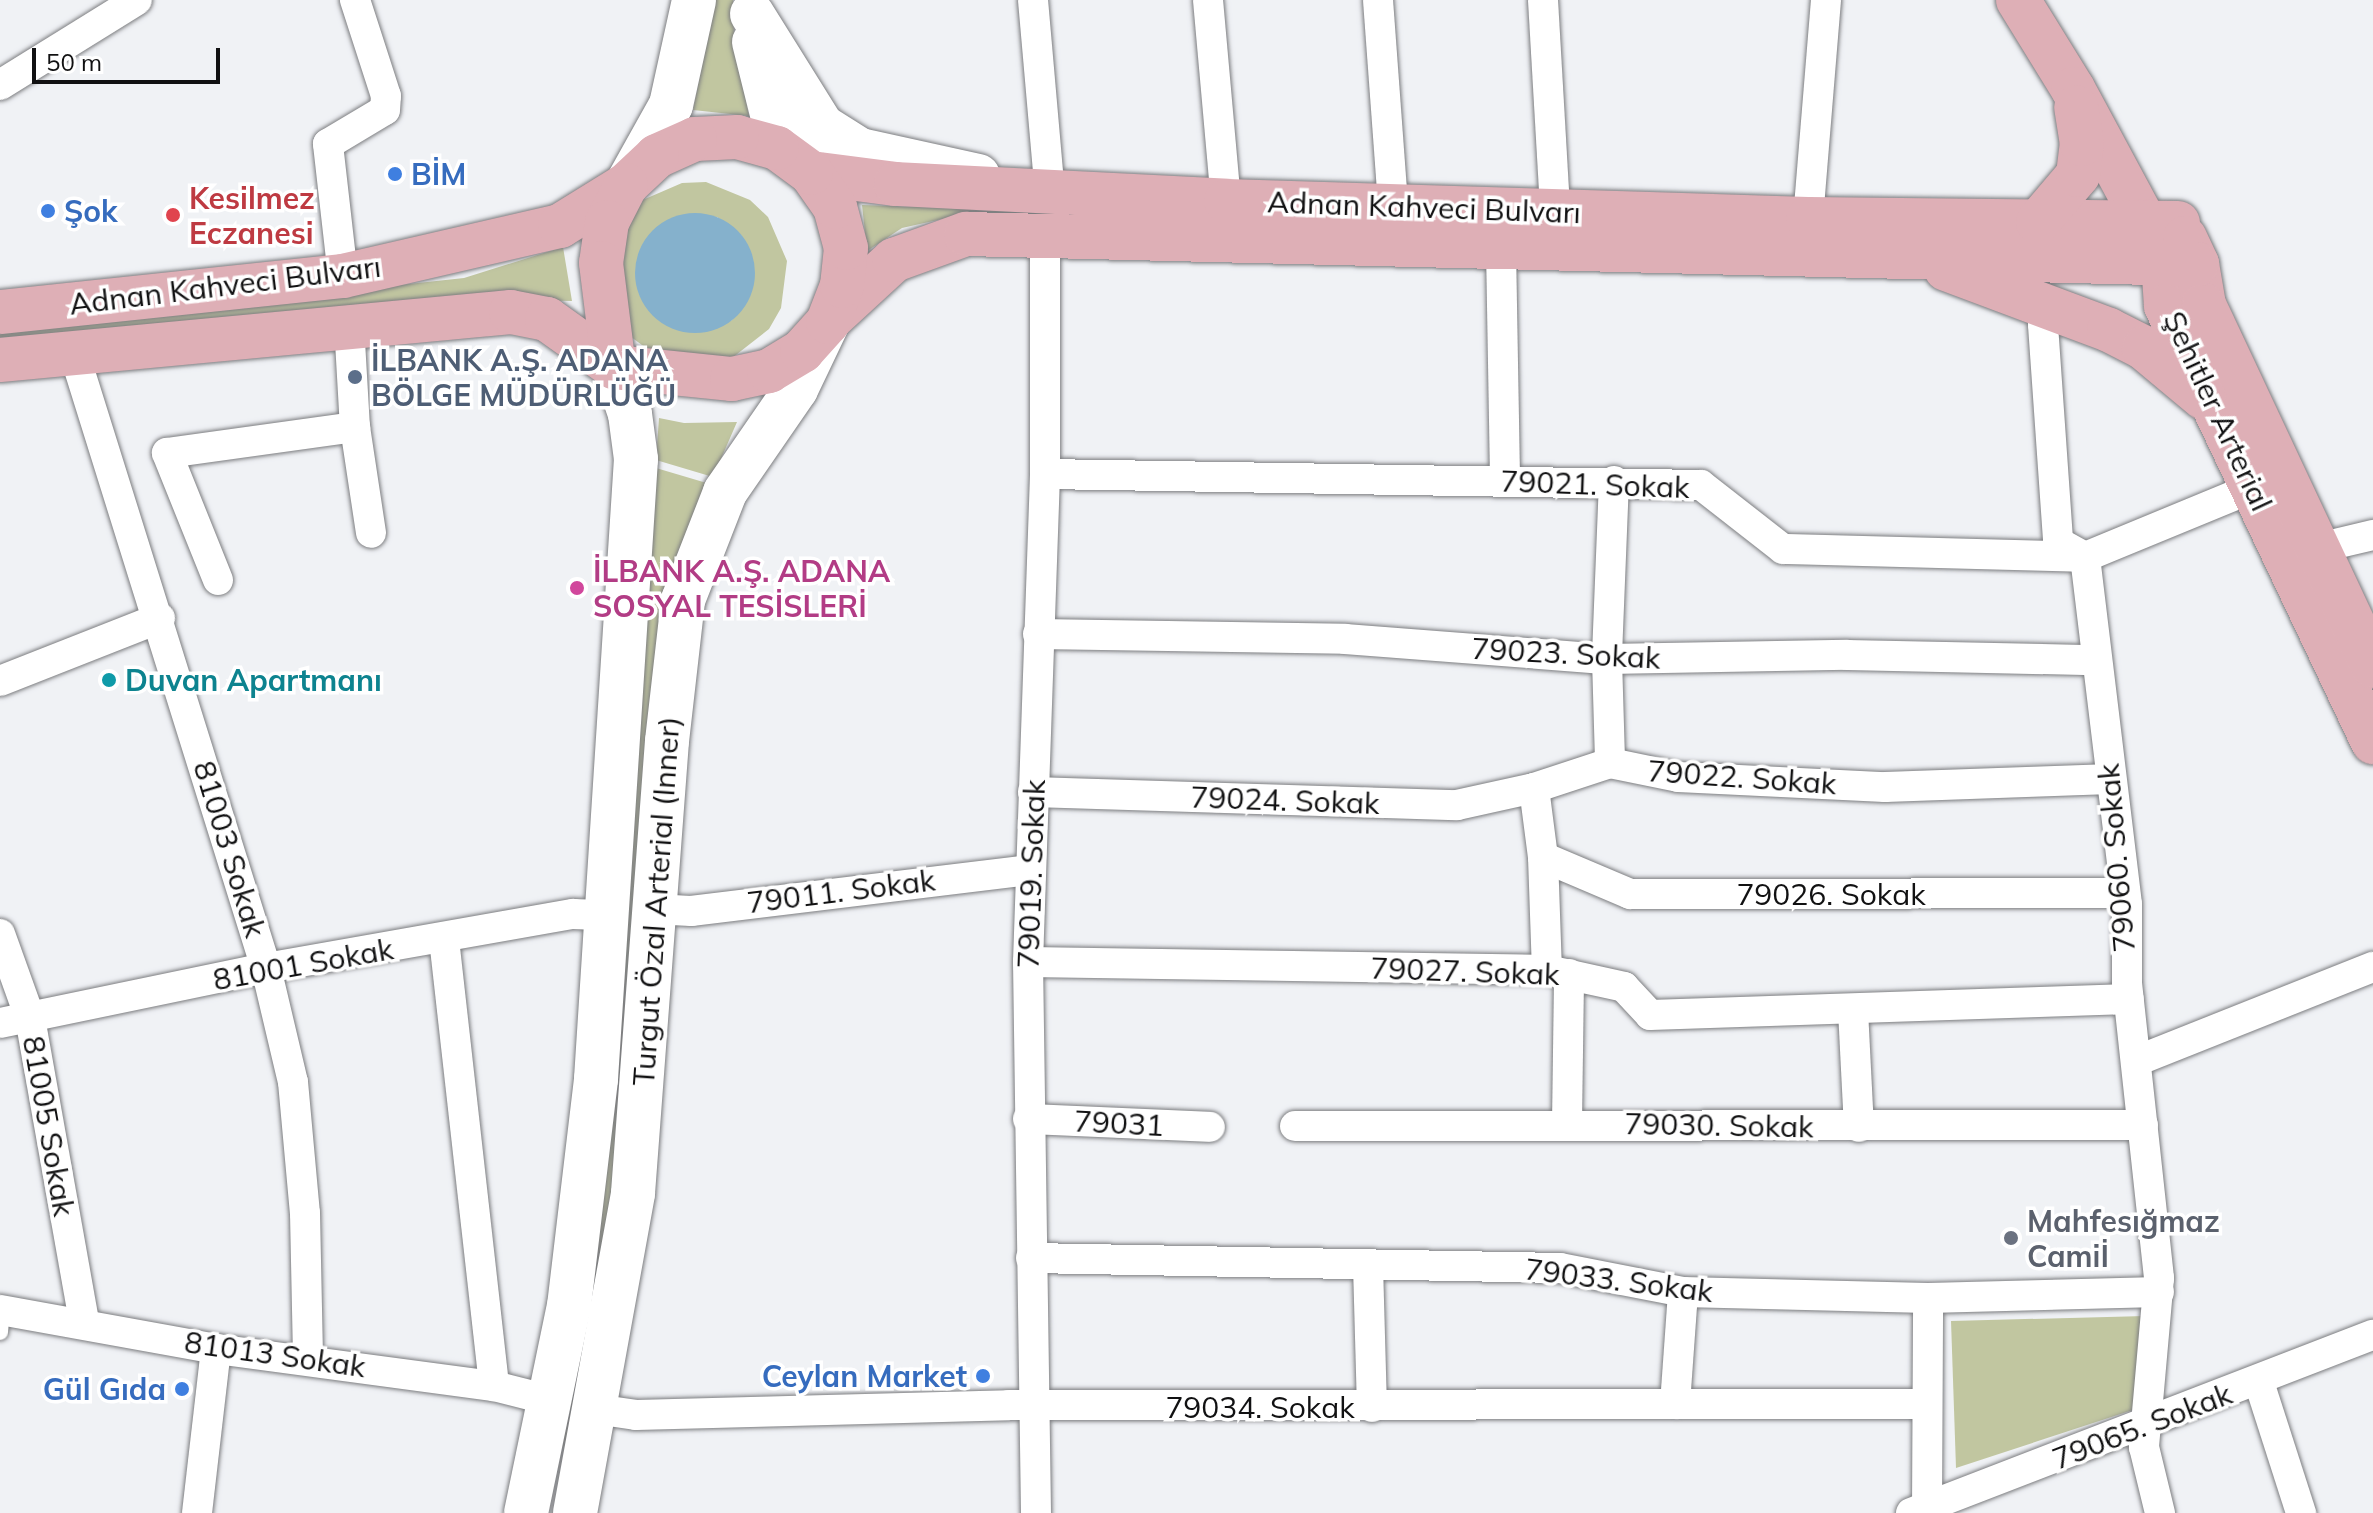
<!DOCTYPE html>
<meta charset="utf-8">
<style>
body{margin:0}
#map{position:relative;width:2373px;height:1513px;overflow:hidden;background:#f0f2f5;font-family:Mulish,sans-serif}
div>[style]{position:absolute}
.green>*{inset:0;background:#c1c6a0}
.water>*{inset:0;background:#85b1cc}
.round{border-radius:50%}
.roads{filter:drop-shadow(0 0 2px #7c7d80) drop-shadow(0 0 2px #7c7d80)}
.service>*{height:16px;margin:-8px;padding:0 8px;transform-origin:8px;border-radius:8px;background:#fff}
.minor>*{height:30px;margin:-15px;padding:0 15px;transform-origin:15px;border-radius:15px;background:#fff}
.secondary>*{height:44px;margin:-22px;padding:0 22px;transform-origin:22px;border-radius:22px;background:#fff}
.primary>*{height:44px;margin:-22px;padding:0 22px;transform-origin:22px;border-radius:22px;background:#deafb6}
.dots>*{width:22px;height:22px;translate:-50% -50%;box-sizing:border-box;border:4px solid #fff;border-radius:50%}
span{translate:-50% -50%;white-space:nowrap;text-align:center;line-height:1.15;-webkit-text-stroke:7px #fff;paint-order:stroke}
.shop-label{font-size:30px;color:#366cbe;font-weight:700}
.left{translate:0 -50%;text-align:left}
.right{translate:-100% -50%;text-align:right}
.health-label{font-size:30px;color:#be3a42;font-weight:700}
.street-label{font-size:30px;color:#111112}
.service-label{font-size:30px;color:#4e5e75;font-weight:700}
.hotel-label{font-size:30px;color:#b23c85;font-weight:700}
.culture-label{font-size:30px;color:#0d838f;font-weight:700}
.worship-label{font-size:30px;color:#5b616d;font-weight:700}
.scale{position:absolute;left:32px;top:48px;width:188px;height:36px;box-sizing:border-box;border:4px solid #111112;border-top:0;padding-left:10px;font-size:24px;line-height:28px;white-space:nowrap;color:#111112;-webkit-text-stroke:6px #fff;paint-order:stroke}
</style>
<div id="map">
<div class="green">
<div style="clip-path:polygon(715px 0,733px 0,734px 36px,749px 116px,693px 110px)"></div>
<div style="clip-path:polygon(evenodd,706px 182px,750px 200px,768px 217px,787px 261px,781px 308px,769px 329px,732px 358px,661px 359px,623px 331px,604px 287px,638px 202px,682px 183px,706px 182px,717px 217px,742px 236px,743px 308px,732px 320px,719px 327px,640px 296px,636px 265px,717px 217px)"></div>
<div style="clip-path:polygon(862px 205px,1224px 218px,951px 217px,902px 228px,867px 251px)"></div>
<div style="clip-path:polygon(563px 247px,572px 301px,466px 299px,0 342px,0 328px,464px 278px)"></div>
<div style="clip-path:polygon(659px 418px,684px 423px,737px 422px,713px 477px,656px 460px)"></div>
<div style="clip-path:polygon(656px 468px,710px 484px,622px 1125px,570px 1448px,559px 1445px)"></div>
<div style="clip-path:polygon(2145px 1316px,2145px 1406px,1956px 1468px,1951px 1321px)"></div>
</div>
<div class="water">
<div class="round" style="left:635px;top:213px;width:120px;height:120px"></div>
</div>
<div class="roads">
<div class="service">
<div style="left:0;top:1332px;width:22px;rotate:-85deg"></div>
</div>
<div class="minor">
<div style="left:1033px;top:0;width:194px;rotate:85deg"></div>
<div style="left:1208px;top:0;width:202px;rotate:84.9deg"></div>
<div style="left:1378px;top:0;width:205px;rotate:85.8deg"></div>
<div style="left:1543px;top:0;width:210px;rotate:86.7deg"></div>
<div style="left:0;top:85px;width:161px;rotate:-31.8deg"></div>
<div style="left:1808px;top:219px;width:220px;rotate:-85.3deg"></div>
<div style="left:1501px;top:248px;width:232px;rotate:89deg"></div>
<div style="left:343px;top:276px;width:133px;rotate:-96.5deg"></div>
<div style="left:328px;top:144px;width:66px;rotate:-30.8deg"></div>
<div style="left:385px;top:110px;width:14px;rotate:-86deg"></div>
<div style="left:386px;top:96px;width:101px;rotate:-107.9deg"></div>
<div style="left:2047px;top:309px;width:16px;rotate:104deg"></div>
<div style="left:2043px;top:325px;width:218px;rotate:86deg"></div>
<div style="left:2058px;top:542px;width:31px;rotate:29deg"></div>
<div style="left:2085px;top:557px;width:350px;rotate:83.1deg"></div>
<div style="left:2127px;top:904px;width:79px;rotate:90deg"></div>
<div style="left:2127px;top:983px;width:297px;rotate:83.8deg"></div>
<div style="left:2159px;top:1278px;width:170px;rotate:95.1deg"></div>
<div style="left:2144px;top:1447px;width:68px;rotate:76.4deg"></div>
<div style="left:349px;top:324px;width:103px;rotate:86.7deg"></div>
<div style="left:355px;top:427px;width:107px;rotate:81.4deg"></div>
<div style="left:74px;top:353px;width:644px;rotate:72.66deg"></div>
<div style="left:266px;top:968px;width:117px;rotate:76.7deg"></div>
<div style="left:293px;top:1082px;width:132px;rotate:84.8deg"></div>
<div style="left:305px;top:1213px;width:146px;rotate:88.8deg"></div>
<div style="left:1045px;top:474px;width:656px;rotate:0.96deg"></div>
<div style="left:1701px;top:485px;width:104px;rotate:38deg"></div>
<div style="left:1783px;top:549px;width:302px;rotate:1.5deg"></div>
<div style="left:2085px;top:557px;width:184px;rotate:-22.4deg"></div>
<div style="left:1614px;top:481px;width:178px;rotate:92.3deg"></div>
<div style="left:1607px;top:659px;width:104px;rotate:88.3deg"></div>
<div style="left:1610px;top:763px;width:69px;rotate:11.6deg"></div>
<div style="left:1678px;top:777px;width:207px;rotate:2.8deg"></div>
<div style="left:1885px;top:787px;width:225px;rotate:-2deg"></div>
<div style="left:2318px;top:548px;width:57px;rotate:-13.3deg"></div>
<div style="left:218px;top:580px;width:137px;rotate:-111.9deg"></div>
<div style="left:167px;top:453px;width:190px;rotate:-7.9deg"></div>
<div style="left:1038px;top:634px;width:307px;rotate:0.9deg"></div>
<div style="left:1345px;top:639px;width:263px;rotate:4.4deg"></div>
<div style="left:1607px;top:659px;width:240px;rotate:-1deg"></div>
<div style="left:1847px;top:655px;width:248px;rotate:1.2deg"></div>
<div style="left:0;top:681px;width:172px;rotate:-21.5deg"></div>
<div style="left:1534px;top:788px;width:70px;rotate:82.6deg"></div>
<div style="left:1543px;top:857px;width:113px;rotate:88deg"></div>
<div style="left:1033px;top:792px;width:424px;rotate:1.8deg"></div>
<div style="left:1457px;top:805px;width:79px;rotate:-12.4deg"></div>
<div style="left:1534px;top:788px;width:80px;rotate:-18.2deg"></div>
<div style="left:1543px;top:857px;width:95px;rotate:23deg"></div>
<div style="left:1630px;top:894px;width:495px;rotate:-0.1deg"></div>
<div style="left:653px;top:909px;width:38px;rotate:3deg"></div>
<div style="left:691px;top:911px;width:340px;rotate:-6.9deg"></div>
<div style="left:0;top:934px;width:89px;rotate:70.3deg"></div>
<div style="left:30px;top:1018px;width:309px;rotate:79.9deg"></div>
<div style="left:444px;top:939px;width:450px;rotate:83.6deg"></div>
<div style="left:1028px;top:962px;width:519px;rotate:0.88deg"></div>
<div style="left:1547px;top:970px;width:79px;rotate:12.4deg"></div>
<div style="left:1624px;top:987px;width:38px;rotate:47deg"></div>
<div style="left:1650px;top:1015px;width:479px;rotate:-1.9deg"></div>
<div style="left:1853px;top:1010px;width:117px;rotate:87.1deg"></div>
<div style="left:0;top:1023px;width:272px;rotate:-11.7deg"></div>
<div style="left:266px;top:968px;width:312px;rotate:-10deg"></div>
<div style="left:573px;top:914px;width:33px;rotate:2deg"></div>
<div style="left:2139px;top:1060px;width:252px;rotate:-21.7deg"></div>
<div style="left:1028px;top:1119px;width:182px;rotate:2.5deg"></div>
<div style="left:1567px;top:1123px;width:149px;rotate:-89.2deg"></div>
<div style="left:1295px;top:1126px;width:848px;rotate:-0.07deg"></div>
<div style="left:1031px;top:1258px;width:529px;rotate:1.08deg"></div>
<div style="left:1560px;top:1268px;width:125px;rotate:11deg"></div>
<div style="left:1683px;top:1292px;width:245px;rotate:1.4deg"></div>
<div style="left:1928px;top:1298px;width:231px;rotate:-1.5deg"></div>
<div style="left:1368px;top:1265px;width:142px;rotate:88.4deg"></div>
<div style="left:0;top:1310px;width:219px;rotate:10.2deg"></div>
<div style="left:216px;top:1349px;width:280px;rotate:7.6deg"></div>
<div style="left:494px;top:1386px;width:57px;rotate:14.3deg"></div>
<div style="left:2259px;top:1382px;width:138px;rotate:72.2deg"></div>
<div style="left:1675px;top:1404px;width:112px;rotate:-85.9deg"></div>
<div style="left:595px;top:1409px;width:41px;rotate:8.3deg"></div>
<div style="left:636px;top:1415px;width:373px;rotate:-1.5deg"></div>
<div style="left:1009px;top:1405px;width:918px;rotate:-0.06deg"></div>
<div style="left:1927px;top:1510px;width:212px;rotate:-89.7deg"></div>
<div style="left:197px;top:1513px;width:165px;rotate:-83.4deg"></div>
<div style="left:1036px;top:1513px;width:551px;rotate:-90.83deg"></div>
<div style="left:1028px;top:962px;width:488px;rotate:-88deg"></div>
<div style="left:1045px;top:474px;width:239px;rotate:-90deg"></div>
<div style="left:1911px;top:1513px;width:495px;rotate:-21.1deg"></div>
</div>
<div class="secondary">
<div style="left:752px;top:14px;width:132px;rotate:58deg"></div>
<div style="left:822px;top:126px;width:45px;rotate:32.3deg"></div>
<div style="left:860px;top:150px;width:121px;rotate:12.4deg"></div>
<div style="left:754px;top:42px;width:78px;rotate:76deg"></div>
<div style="left:773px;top:118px;width:67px;rotate:55.4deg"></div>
<div style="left:627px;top:184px;width:90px;rotate:-60.9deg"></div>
<div style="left:671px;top:105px;width:107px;rotate:-77.6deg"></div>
<div style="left:526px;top:1513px;width:211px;rotate:-78.3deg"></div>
<div style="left:569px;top:1306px;width:229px;rotate:-83.2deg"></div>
<div style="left:596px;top:1079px;width:621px;rotate:-86.31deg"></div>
<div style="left:636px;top:459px;width:45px;rotate:-97.6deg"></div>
<div style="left:630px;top:414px;width:50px;rotate:-108.8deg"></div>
<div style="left:575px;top:1513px;width:325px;rotate:-79.7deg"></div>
<div style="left:633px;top:1193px;width:453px;rotate:-85.7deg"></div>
<div style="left:667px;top:741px;width:142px;rotate:-83.5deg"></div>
<div style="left:683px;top:600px;width:116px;rotate:-68.7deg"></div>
<div style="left:725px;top:492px;width:125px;rotate:-55.4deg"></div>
<div style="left:796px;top:389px;width:72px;rotate:-64.5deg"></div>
</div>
<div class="primary">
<div style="left:2018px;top:0;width:105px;rotate:58.3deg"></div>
<div style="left:2073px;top:89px;width:150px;rotate:61.7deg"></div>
<div style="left:2144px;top:221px;width:44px;rotate:64.6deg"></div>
<div style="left:2163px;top:261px;width:45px;rotate:86.2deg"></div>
<div style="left:2166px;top:306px;width:483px;rotate:64.6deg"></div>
<div style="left:811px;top:173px;width:86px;rotate:7.4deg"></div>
<div style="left:896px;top:184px;width:330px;rotate:2.9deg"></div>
<div style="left:1226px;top:201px;width:582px;rotate:1.77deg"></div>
<div style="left:1808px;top:219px;width:370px;rotate:0.6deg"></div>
<div style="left:2038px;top:222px;width:62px;rotate:-49.6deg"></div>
<div style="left:2078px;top:175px;width:31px;rotate:-83deg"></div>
<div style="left:2082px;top:144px;width:37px;rotate:-99deg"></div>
<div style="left:2185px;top:238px;width:29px;rotate:65deg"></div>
<div style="left:2197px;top:264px;width:42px;rotate:80.3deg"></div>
<div style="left:2204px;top:305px;width:399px;rotate:64.9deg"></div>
<div style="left:1946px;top:269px;width:174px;rotate:20.5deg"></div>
<div style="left:2109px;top:330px;width:39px;rotate:27deg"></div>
<div style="left:2144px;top:348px;width:78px;rotate:39.8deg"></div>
<div style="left:0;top:312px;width:345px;rotate:-6deg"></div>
<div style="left:343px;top:276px;width:223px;rotate:-13deg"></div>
<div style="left:560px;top:226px;width:78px;rotate:-31.8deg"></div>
<div style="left:831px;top:318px;width:86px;rotate:-42.6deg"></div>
<div style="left:894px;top:260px;width:77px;rotate:-19.9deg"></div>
<div style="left:966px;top:234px;width:1231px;rotate:1.4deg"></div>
<div style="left:0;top:360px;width:513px;rotate:-5.37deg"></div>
<div style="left:511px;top:312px;width:37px;rotate:11deg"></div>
<div style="left:547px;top:319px;width:82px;rotate:35.6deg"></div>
<div style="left:614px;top:367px;width:119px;rotate:5.8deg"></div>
<div style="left:732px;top:379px;width:38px;rotate:-12deg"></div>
<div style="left:769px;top:371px;width:39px;rotate:-31deg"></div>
<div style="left:802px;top:351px;width:39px;rotate:-48deg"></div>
<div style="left:828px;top:322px;width:39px;rotate:-69deg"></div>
<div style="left:842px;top:286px;width:38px;rotate:-84deg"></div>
<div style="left:846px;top:248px;width:42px;rotate:-105deg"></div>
<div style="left:835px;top:207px;width:42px;rotate:-125.2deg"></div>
<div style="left:811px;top:173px;width:42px;rotate:-143.7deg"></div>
<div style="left:777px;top:148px;width:41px;rotate:-164.6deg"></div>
<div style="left:737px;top:137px;width:42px;rotate:177.3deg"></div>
<div style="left:695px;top:139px;width:42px;rotate:155.9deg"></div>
<div style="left:657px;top:156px;width:42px;rotate:136.9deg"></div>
<div style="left:626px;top:185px;width:42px;rotate:117.2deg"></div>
<div style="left:607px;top:222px;width:41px;rotate:98.3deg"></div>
<div style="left:601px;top:263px;width:105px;rotate:82.9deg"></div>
</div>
</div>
<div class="dots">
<div style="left:395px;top:174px;background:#3f7fe0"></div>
<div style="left:48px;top:211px;background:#3f7fe0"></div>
<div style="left:173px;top:215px;background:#e0444e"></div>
<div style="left:355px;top:377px;background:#5c6f8a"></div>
<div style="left:577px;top:588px;background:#d1479c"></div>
<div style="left:109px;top:680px;background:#0f9aa8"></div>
<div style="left:2011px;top:1238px;background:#6b7280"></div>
<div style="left:983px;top:1376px;background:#3f7fe0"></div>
<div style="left:182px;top:1389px;background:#3f7fe0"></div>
</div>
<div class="shop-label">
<span class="left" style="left:411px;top:174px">BİM</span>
<span class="left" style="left:64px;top:211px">Şok</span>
<span class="right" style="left:967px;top:1376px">Ceylan Market</span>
<span class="right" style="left:166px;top:1389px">Gül Gıda</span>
</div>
<div class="health-label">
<span class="left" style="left:189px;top:215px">Kesilmez<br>Eczanesi</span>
</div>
<div class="street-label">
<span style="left:1424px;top:207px;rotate:2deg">Adnan Kahveci Bulvarı</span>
<span style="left:225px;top:285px;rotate:-7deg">Adnan Kahveci Bulvarı</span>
<span style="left:2218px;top:411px;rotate:65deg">Şehitler Arterial</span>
<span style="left:1595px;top:484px;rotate:2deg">79021. Sokak</span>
<span style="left:1566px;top:653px;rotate:3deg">79023. Sokak</span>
<span style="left:1742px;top:777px;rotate:4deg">79022. Sokak</span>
<span style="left:1285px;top:800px;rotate:2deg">79024. Sokak</span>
<span style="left:230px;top:849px;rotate:73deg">81003 Sokak</span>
<span style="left:2116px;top:858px;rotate:-95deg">79060. Sokak</span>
<span style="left:1031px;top:874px;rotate:-88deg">79019. Sokak</span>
<span style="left:841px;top:891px;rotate:-7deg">79011. Sokak</span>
<span style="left:1831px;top:894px">79026. Sokak</span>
<span style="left:656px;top:901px;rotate:-86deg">Turgut Özal Arterial (Inner)</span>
<span style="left:303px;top:964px;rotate:-10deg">81001 Sokak</span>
<span style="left:1465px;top:971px;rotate:2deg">79027. Sokak</span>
<span style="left:1119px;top:1123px;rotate:3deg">79031</span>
<span style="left:1719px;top:1125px;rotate:1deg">79030. Sokak</span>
<span style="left:49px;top:1126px;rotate:80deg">81005 Sokak</span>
<span style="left:1619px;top:1280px;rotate:7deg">79033. Sokak</span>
<span style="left:275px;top:1354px;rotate:8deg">81013 Sokak</span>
<span style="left:1260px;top:1407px">79034. Sokak</span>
<span style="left:2142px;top:1426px;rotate:-21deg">79065. Sokak</span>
</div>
<div class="service-label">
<span class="left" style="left:371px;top:377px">İLBANK A.Ş. ADANA<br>BÖLGE MÜDÜRLÜĞÜ</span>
</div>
<div class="hotel-label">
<span class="left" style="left:593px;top:588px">İLBANK A.Ş. ADANA<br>SOSYAL TESİSLERİ</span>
</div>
<div class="culture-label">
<span class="left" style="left:125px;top:680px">Duvan Apartmanı</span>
</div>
<div class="worship-label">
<span class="left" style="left:2027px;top:1238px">Mahfesığmaz<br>Camiİ</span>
</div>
<div class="scale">50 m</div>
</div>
